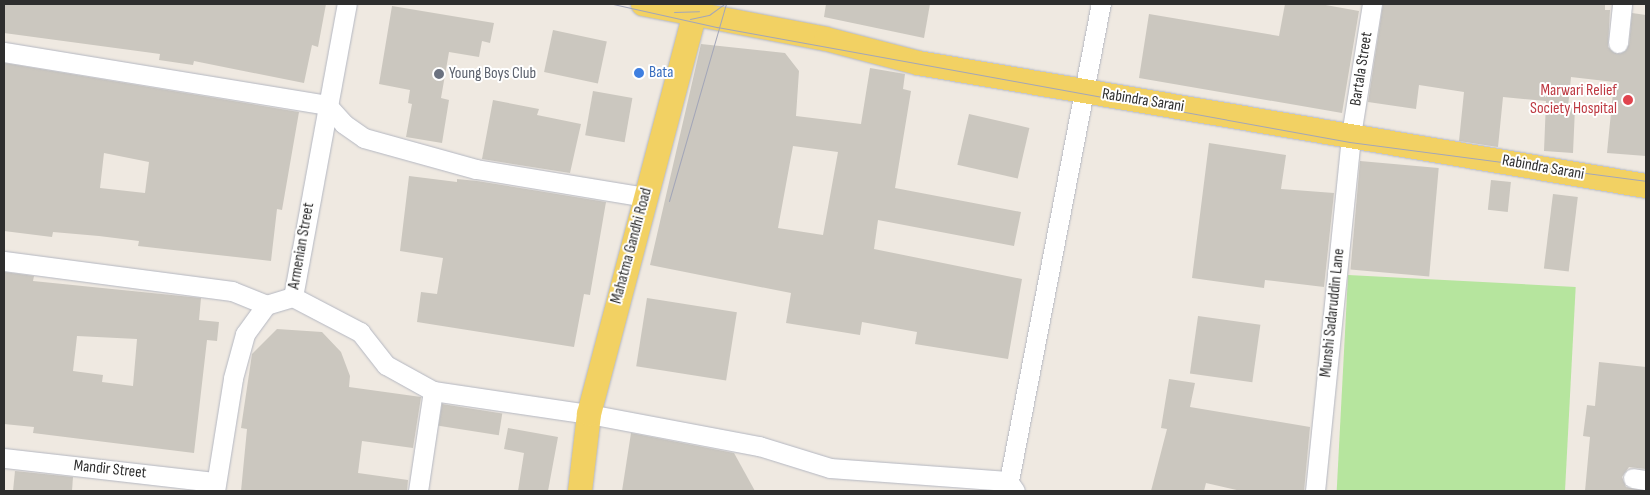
<!DOCTYPE html>
<style>
body{margin:0}
#map{position:relative;width:1650px;height:495px;overflow:hidden;background:#efe9e1;font-family:"Sofia Sans Condensed",sans-serif}
div>[style]{position:absolute}
.green>*{inset:0;background:#b6e59e;transform-origin:0 0}
.building>*{inset:0;background:#cbc7bf;transform-origin:0 0}
.roads{filter:drop-shadow(0 0 1px #b4b7c1) drop-shadow(0 0 1px #b4b7c1)}
.minor>*{height:19px;margin:-9.5px;padding:0 9.5px;transform-origin:9.5px;border-radius:9.5px;background:#fff}
.major>*{height:24px;margin:-12px;padding:0 12px;transform-origin:12px;border-radius:12px;background:#f2d163}
.tram>*{height:1px;margin:-0.5px;padding:0 0.5px;transform-origin:0.5px;border-radius:0.5px;background:#a3a6b8}
.dots>*{width:14px;height:14px;translate:-50% -50%;box-sizing:border-box;border:2px solid #fff;border-radius:50%}
span{translate:-50% -50%;white-space:nowrap;text-align:center;line-height:1.15;-webkit-text-stroke:4px #fff;paint-order:stroke}
.street-label{font-size:16px;color:#2e2e2e}
.shop-label{font-size:16px;color:#366cbe}
.left{translate:0 -50%;text-align:left}
.worship-label{font-size:16px;color:#5b616d}
.health-label{font-size:16px;color:#be3a42}
.right{translate:-100% -50%;text-align:right}
.frame{position:absolute;inset:0;border:5px solid #2e2e2e;pointer-events:none}
</style>
<div id="map">
<div class="green">
<div style="left:1348px;top:275px;width:228px;height:216px;rotate:3deg"></div>
</div>
<div class="building">
<div style="clip-path:polygon(4px 4px,326px 4px,318px 47px,312px 45px,304px 83px,194px 61px,193px 65px,159px 60px,160px 54px,4px 33px)"></div>
<div style="clip-path:polygon(826px 4px,930px 4px,924px 38px,824px 17px)"></div>
<div style="clip-path:polygon(1285px 4px,1320px 4px,1359px 11px,1342px 113px,1139px 78px,1149px 14px,1279px 36px)"></div>
<div style="clip-path:polygon(1383px 4px,1605px 4px,1605px 10px,1610px 10px,1608px 47px,1617px 54px,1629px 45px,1632px 13px,1646px 15px,1646px 156px,1607px 153px,1614px 82px,1571px 77px,1568px 107px,1575px 108px,1573px 153px,1544px 151px,1546px 101px,1503px 97px,1498px 147px,1459px 141px,1464px 92px,1419px 85px,1416px 109px,1368px 102px)"></div>
<div style="clip-path:polygon(392px 6px,494px 23px,490px 43px,482px 41px,479px 57px,449px 52px,441px 98px,449px 100px,442px 143px,406px 137px,412px 104px,408px 103px,410px 90px,379px 84px)"></div>
<div style="left:553px;top:30px;width:55px;height:43px;rotate:12deg"></div>
<div style="clip-path:polygon(evenodd,701px 44px,785px 53px,799px 71px,796px 116px,861px 124px,870px 68px,905px 74px,903px 89px,911px 91px,895px 188px,1021px 212px,1014px 246px,878px 220px,874px 249px,1022px 279px,1008px 359px,915px 344px,917px 332px,862px 322px,860px 335px,786px 323px,791px 293px,650px 265px,701px 44px,793px 146px,838px 152px,823px 235px,778px 228px,793px 146px)"></div>
<div style="clip-path:polygon(evenodd,4px 63px,299px 112px,282px 210px,277px 209px,271px 261px,138px 246px,139px 241px,99px 236px,53px 232px,52px 237px,4px 231px,4px 63px,104px 153px,149px 162px,145px 193px,100px 188px,104px 153px)"></div>
<div style="left:593px;top:91px;width:40px;height:45px;rotate:10deg"></div>
<div style="clip-path:polygon(493px 100px,539px 109px,537px 115px,581px 124px,570px 173px,482px 159px)"></div>
<div style="left:969px;top:114px;width:62px;height:52px;rotate:13deg"></div>
<div style="clip-path:polygon(1209px 143px,1286px 155px,1281px 189px,1334px 193px,1324px 287px,1265px 280px,1264px 288px,1192px 278px)"></div>
<div style="left:1360px;top:161px;width:79px;height:109px;rotate:5deg"></div>
<div style="clip-path:polygon(409px 176px,457px 182px,457px 179px,477px 181px,606px 202px,590px 295px,584px 294px,574px 347px,417px 322px,421px 292px,437px 294px,443px 258px,400px 251px)"></div>
<div style="left:1491px;top:180px;width:20px;height:30px;rotate:6deg"></div>
<div style="left:1553px;top:194px;width:25px;height:75px;rotate:7deg"></div>
<div style="clip-path:polygon(evenodd,4px 272px,34px 276px,33px 281px,201px 298px,199px 320px,219px 322px,217px 341px,207px 340px,194px 453px,33px 433px,34px 427px,4px 424px,4px 272px,77px 336px,137px 339px,133px 386px,102px 382px,103px 375px,73px 371px,77px 336px)"></div>
<div style="left:647px;top:298px;width:91px;height:69px;rotate:9deg"></div>
<div style="left:1198px;top:316px;width:63px;height:58px;rotate:8deg"></div>
<div style="clip-path:polygon(277px 329px,322px 332px,341px 352px,350px 376px,349px 387px,421px 397px,413px 448px,362px 441px,358px 473px,408px 480px,407px 491px,241px 491px,247px 429px,241px 428px,252px 354px)"></div>
<div style="clip-path:polygon(1599px 362px,1646px 367px,1646px 469px,1629px 467px,1622px 477px,1626px 487px,1646px 491px,1585px 491px,1590px 437px,1583px 436px,1587px 405px,1595px 406px)"></div>
<div style="clip-path:polygon(1169px 379px,1195px 383px,1190px 407px,1310px 427px,1304px 491px,1241px 491px,1206px 483px,1204px 491px,1151px 491px,1167px 429px,1161px 428px)"></div>
<div style="left:442px;top:404px;width:61px;height:22px;rotate:9deg"></div>
<div style="clip-path:polygon(508px 428px,558px 437px,548px 491px,518px 491px,524px 453px,504px 449px)"></div>
<div style="clip-path:polygon(631px 433px,734px 453px,755px 491px,622px 491px)"></div>
<div style="clip-path:polygon(15px 471px,73px 477px,72px 491px,13px 491px)"></div>
</div>
<div class="roads">
<div class="minor">
<div style="left:1618px;top:43px;width:39px;rotate:-84deg"></div>
<div style="left:4px;top:52px;width:327px;rotate:9.3deg"></div>
<div style="left:327px;top:105px;width:25px;rotate:48deg"></div>
<div style="left:344px;top:124px;width:24px;rotate:35deg"></div>
<div style="left:364px;top:138px;width:116px;rotate:15.5deg"></div>
<div style="left:476px;top:169px;width:171px;rotate:9.4deg"></div>
<div style="left:4px;top:261px;width:230px;rotate:7.5deg"></div>
<div style="left:232px;top:291px;width:37px;rotate:22deg"></div>
<div style="left:293px;top:297px;width:76px;rotate:27.6deg"></div>
<div style="left:360px;top:332px;width:42px;rotate:51.8deg"></div>
<div style="left:386px;top:365px;width:54px;rotate:29deg"></div>
<div style="left:433px;top:391px;width:158px;rotate:8.4deg"></div>
<div style="left:589px;top:414px;width:173px;rotate:10.7deg"></div>
<div style="left:759px;top:446px;width:74px;rotate:17.2deg"></div>
<div style="left:830px;top:468px;width:178px;rotate:4.2deg"></div>
<div style="left:1008px;top:481px;width:12px;rotate:55deg"></div>
<div style="left:4px;top:458px;width:213px;rotate:6.5deg"></div>
<div style="left:1633px;top:478px;width:13px;rotate:9deg"></div>
<div style="left:215px;top:491px;width:114px;rotate:-80.9deg"></div>
<div style="left:233px;top:378px;width:46px;rotate:-74.7deg"></div>
<div style="left:245px;top:334px;width:36px;rotate:-54deg"></div>
<div style="left:266px;top:305px;width:28px;rotate:-17deg"></div>
<div style="left:293px;top:297px;width:298px;rotate:-79.6deg"></div>
<div style="left:418px;top:491px;width:101px;rotate:-81.5deg"></div>
<div style="left:1007px;top:491px;width:496px;rotate:-79.1deg"></div>
<div style="left:1315px;top:491px;width:358px;rotate:-84.2deg"></div>
<div style="left:1351px;top:135px;width:133px;rotate:-80.9deg"></div>
</div>
<div class="major">
<div style="left:643px;top:4px;width:186px;rotate:10.8deg"></div>
<div style="left:826px;top:39px;width:95px;rotate:14.6deg"></div>
<div style="left:918px;top:63px;width:738px;rotate:9.59deg"></div>
<div style="left:580px;top:491px;width:78px;rotate:-83.3deg"></div>
<div style="left:589px;top:414px;width:424px;rotate:-75.2deg"></div>
</div>
</div>
<div class="tram">
<div style="left:613px;top:4px;width:107px;rotate:12.5deg"></div>
<div style="left:717px;top:27px;width:643px;rotate:10.3deg"></div>
<div style="left:1350px;top:142px;width:299px;rotate:7.5deg"></div>
<div style="left:674px;top:12px;width:25px;rotate:-2deg"></div>
<div style="left:690px;top:19px;width:19px;rotate:-12deg"></div>
<div style="left:709px;top:15px;width:19px;rotate:-36deg"></div>
<div style="left:669px;top:201px;width:205px;rotate:-73.9deg"></div>
</div>
<div class="dots">
<div style="left:639px;top:73px;background:#3f7fe0"></div>
<div style="left:439px;top:74px;background:#6b7280"></div>
<div style="left:1628px;top:100px;background:#e0444e"></div>
</div>
<div class="street-label">
<span style="left:1362px;top:69px;rotate:-81deg">Bartala Street</span>
<span style="left:1143px;top:101px;rotate:9deg">Rabindra Sarani</span>
<span style="left:1543px;top:168px;rotate:10deg">Rabindra Sarani</span>
<span style="left:302px;top:246px;rotate:-80deg">Armenian Street</span>
<span style="left:632px;top:246px;rotate:-75deg">Mahatma Gandhi Road</span>
<span style="left:1333px;top:313px;rotate:-84deg">Munshi Sadaruddin Lane</span>
<span style="left:110px;top:470px;rotate:6deg">Mandir Street</span>
</div>
<div class="shop-label">
<span class="left" style="left:649px;top:73px">Bata</span>
</div>
<div class="worship-label">
<span class="left" style="left:449px;top:74px">Young Boys Club</span>
</div>
<div class="health-label">
<span class="right" style="left:1617px;top:100px">Marwari Relief<br>Society Hospital</span>
</div>
<div class="frame"></div>
</div>
